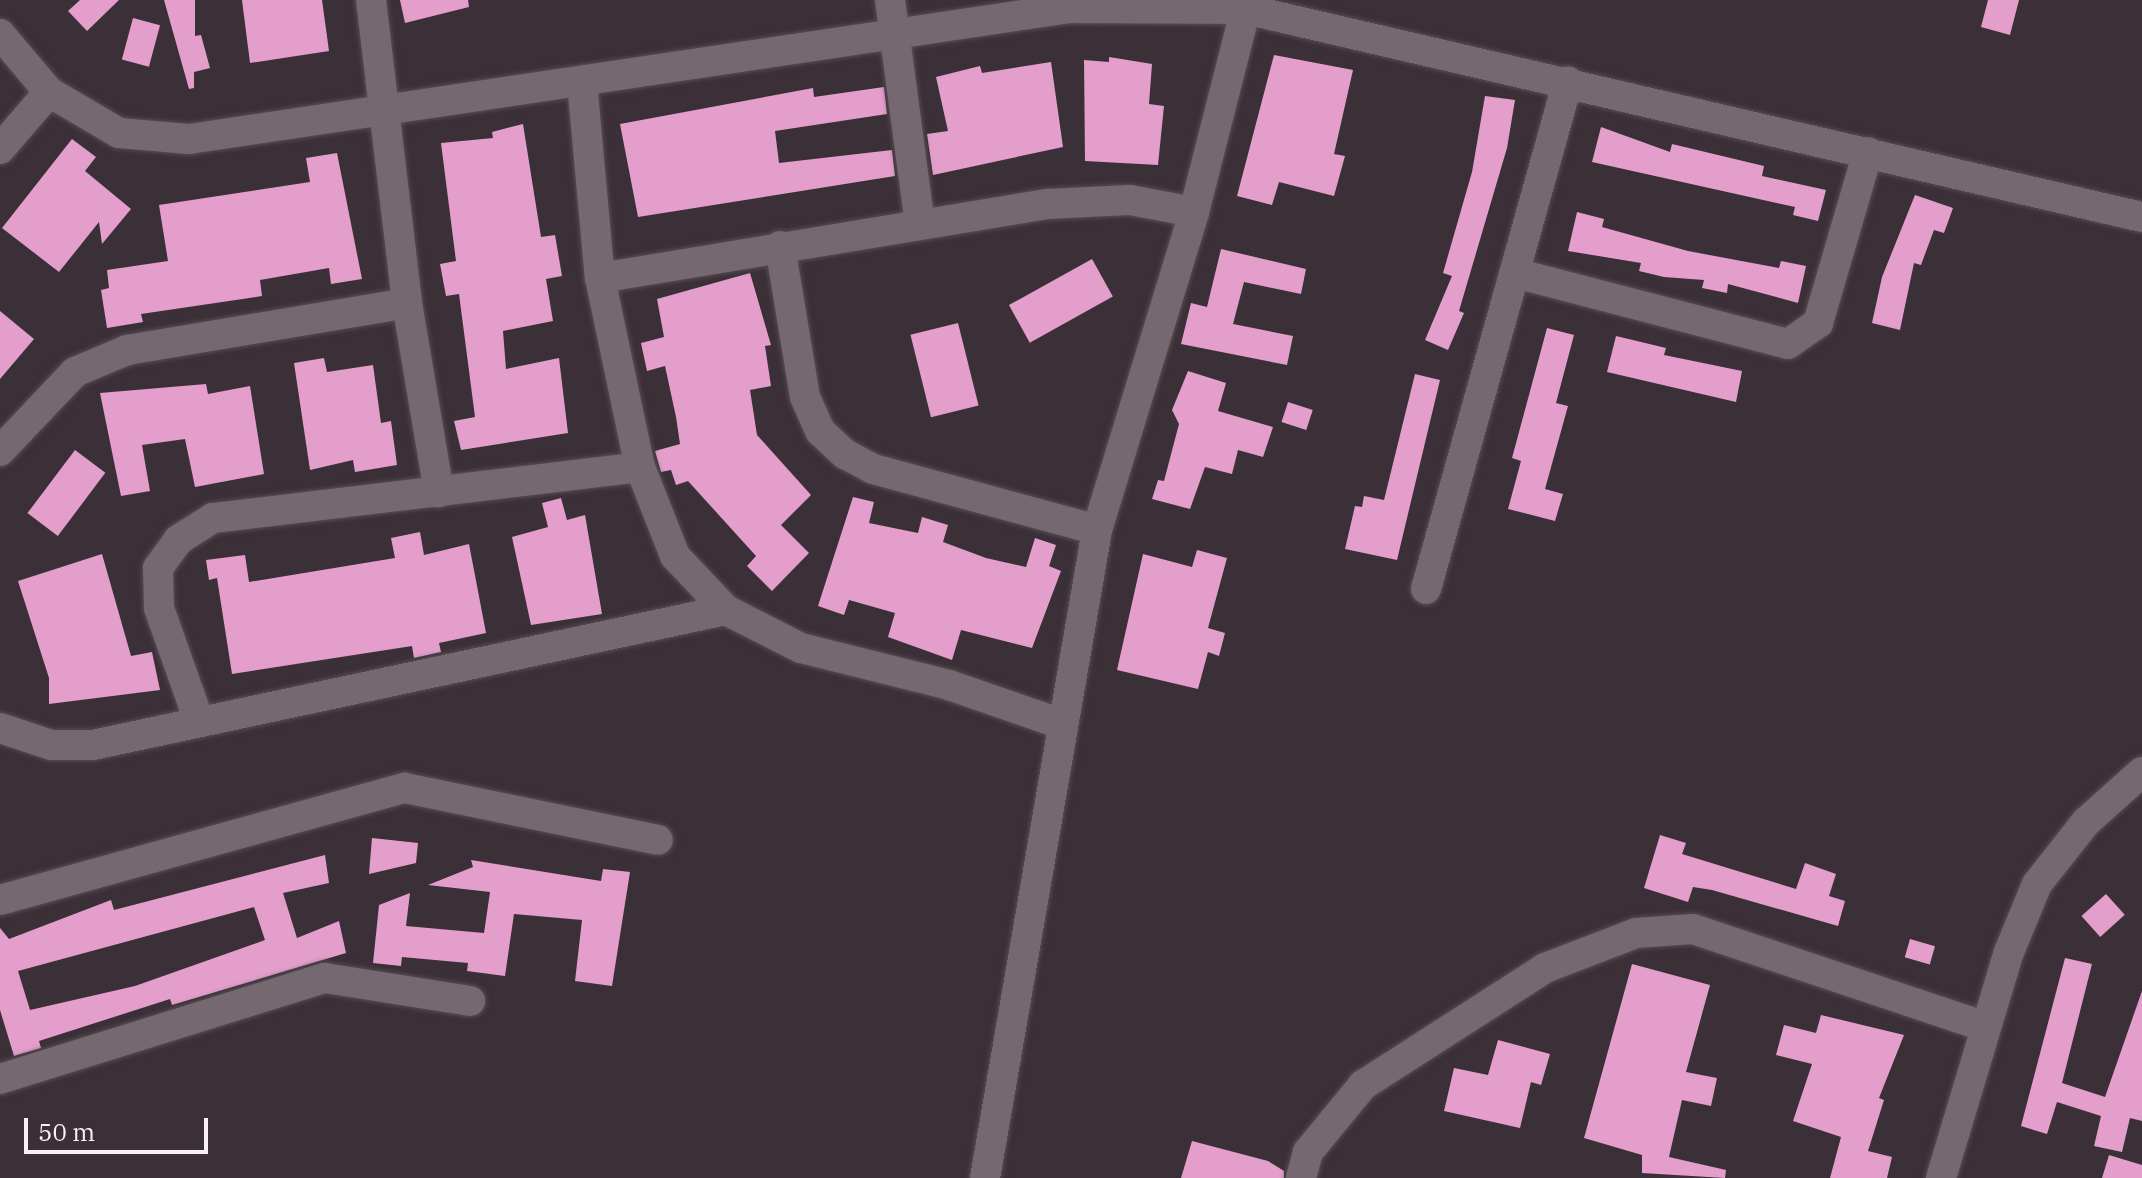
<!DOCTYPE html>
<style>
body{margin:0}
#map{position:relative;width:2142px;height:1178px;overflow:hidden;background:#3c3038;font-family:"IBM Plex Serif",serif}
div>[style]{position:absolute}
.building>*{inset:0;background:#e39ecc;transform-origin:0 0}
.roads{filter:drop-shadow(0 0 2px #564c52) drop-shadow(0 0 2px #564c52)}
.minor>*{height:30px;margin:-15px;padding:0 15px;transform-origin:15px;border-radius:15px;background:#756870}
span{translate:-50% -50%;white-space:nowrap;text-align:center;line-height:1.15;-webkit-text-stroke:8px #3c3038;paint-order:stroke}
.scale{position:absolute;left:24px;top:1118px;width:184px;height:36px;box-sizing:border-box;border:4px solid #f8f0f5;border-top:0;padding-left:10px;font-size:24px;line-height:28px;white-space:nowrap;color:#f8f0f5;-webkit-text-stroke:6px #3c3038;paint-order:stroke}
</style>
<div id="map">
<div class="building">
<div style="clip-path:polygon(80px 0,119px 0,87px 31px,68px 11px)"></div>
<div style="clip-path:polygon(164px 0,195px 0,195px 36px,201px 35px,210px 68px,194px 72px,194px 88px,189px 89px)"></div>
<div style="clip-path:polygon(242px 0,322px 0,329px 51px,250px 63px)"></div>
<div style="clip-path:polygon(400px 0,468px 0,469px 7px,405px 23px)"></div>
<div style="clip-path:polygon(1988px 0,2019px 0,2010px 35px,1981px 27px)"></div>
<div style="left:133px;top:18px;width:28px;height:43px;rotate:15deg"></div>
<div style="clip-path:polygon(1274px 55px,1353px 70px,1334px 154px,1345px 156px,1334px 196px,1279px 182px,1272px 205px,1237px 196px)"></div>
<div style="clip-path:polygon(1109px 57px,1152px 64px,1149px 104px,1164px 106px,1158px 165px,1085px 161px,1084px 60px,1109px 62px)"></div>
<div style="clip-path:polygon(1051px 62px,1063px 147px,933px 175px,927px 134px,948px 131px,936px 77px,980px 66px,982px 73px)"></div>
<div style="clip-path:polygon(884px 87px,887px 114px,775px 131px,779px 163px,892px 150px,895px 176px,638px 217px,620px 124px,813px 88px,814px 97px)"></div>
<div style="clip-path:polygon(1485px 96px,1515px 100px,1507px 148px,1459px 311px,1464px 313px,1448px 350px,1425px 340px,1452px 276px,1443px 273px,1472px 172px)"></div>
<div style="clip-path:polygon(523px 124px,541px 237px,555px 235px,562px 276px,546px 279px,553px 321px,503px 331px,506px 369px,559px 358px,568px 433px,461px 450px,454px 421px,475px 417px,459px 294px,446px 296px,440px 264px,456px 261px,441px 143px,493px 138px,492px 132px)"></div>
<div style="clip-path:polygon(1601px 127px,1670px 152px,1672px 144px,1764px 166px,1762px 176px,1826px 190px,1818px 221px,1793px 215px,1795px 207px,1592px 162px)"></div>
<div style="clip-path:polygon(72px 139px,96px 157px,85px 171px,131px 209px,102px 244px,99px 222px,59px 272px,2px 228px)"></div>
<div style="clip-path:polygon(337px 153px,362px 279px,331px 284px,329px 268px,260px 280px,262px 296px,141px 314px,143px 322px,107px 328px,101px 290px,109px 288px,107px 270px,168px 261px,159px 205px,310px 182px,306px 158px)"></div>
<div style="clip-path:polygon(1915px 195px,1953px 208px,1944px 233px,1934px 230px,1921px 265px,1914px 263px,1900px 330px,1872px 323px,1882px 277px)"></div>
<div style="clip-path:polygon(1577px 212px,1604px 219px,1602px 227px,1688px 251px,1779px 268px,1781px 261px,1806px 266px,1798px 303px,1728px 284px,1727px 293px,1702px 288px,1704px 280px,1664px 277px,1639px 271px,1641px 263px,1568px 251px)"></div>
<div style="clip-path:polygon(1221px 249px,1306px 269px,1301px 294px,1244px 282px,1233px 324px,1293px 336px,1287px 365px,1181px 344px,1191px 303px,1207px 307px)"></div>
<div style="left:1092px;top:259px;width:43px;height:95px;rotate:61deg"></div>
<div style="clip-path:polygon(750px 273px,771px 345px,765px 346px,771px 386px,750px 390px,757px 435px,811px 495px,781px 525px,809px 553px,772px 591px,747px 566px,756px 556px,688px 481px,676px 485px,671px 470px,661px 472px,655px 451px,680px 444px,676px 417px,665px 366px,647px 371px,641px 343px,664px 337px,657px 299px)"></div>
<div style="clip-path:polygon(0 311px,34px 339px,0 379px)"></div>
<div style="left:958px;top:323px;width:85px;height:49px;rotate:76deg"></div>
<div style="clip-path:polygon(1547px 328px,1574px 335px,1556px 403px,1568px 406px,1545px 489px,1563px 494px,1555px 521px,1508px 509px,1521px 461px,1512px 458px)"></div>
<div style="clip-path:polygon(1616px 336px,1666px 348px,1664px 355px,1742px 371px,1736px 402px,1607px 372px)"></div>
<div style="clip-path:polygon(324px 358px,327px 372px,373px 365px,381px 423px,391px 421px,397px 465px,355px 472px,353px 460px,310px 470px,294px 363px)"></div>
<div style="clip-path:polygon(1188px 371px,1226px 383px,1218px 411px,1273px 427px,1263px 457px,1238px 450px,1232px 474px,1205px 467px,1190px 509px,1152px 499px,1158px 480px,1164px 481px,1179px 424px,1172px 410px)"></div>
<div style="clip-path:polygon(1415px 374px,1440px 380px,1397px 560px,1345px 549px,1355px 506px,1362px 507px,1364px 496px,1384px 500px)"></div>
<div style="clip-path:polygon(206px 384px,208px 394px,250px 386px,264px 474px,195px 487px,185px 439px,142px 445px,150px 491px,121px 496px,100px 393px)"></div>
<div style="left:1288px;top:402px;width:26px;height:21px;rotate:18deg"></div>
<div style="left:75px;top:450px;width:38px;height:79px;rotate:37deg"></div>
<div style="clip-path:polygon(853px 497px,874px 502px,869px 523px,918px 533px,922px 517px,948px 525px,943px 542px,986px 558px,1026px 567px,1035px 538px,1056px 545px,1049px 566px,1061px 571px,1032px 648px,961px 630px,952px 660px,888px 637px,895px 613px,849px 600px,844px 615px,818px 606px)"></div>
<div style="clip-path:polygon(561px 498px,567px 520px,585px 515px,602px 614px,531px 625px,512px 537px,548px 527px,542px 503px)"></div>
<div style="clip-path:polygon(420px 532px,424px 555px,469px 544px,486px 633px,439px 643px,441px 652px,414px 658px,412px 646px,232px 674px,217px 578px,209px 580px,206px 560px,245px 555px,249px 582px,395px 558px,391px 538px)"></div>
<div style="clip-path:polygon(1197px 550px,1227px 558px,1208px 628px,1225px 633px,1219px 656px,1208px 652px,1198px 689px,1117px 670px,1143px 554px,1192px 567px)"></div>
<div style="clip-path:polygon(102px 554px,131px 656px,152px 652px,160px 690px,49px 704px,49px 678px,18px 581px)"></div>
<div style="clip-path:polygon(1660px 835px,1686px 843px,1682px 854px,1796px 889px,1805px 863px,1836px 874px,1829px 896px,1845px 901px,1838px 926px,1712px 890px,1693px 887px,1688px 902px,1644px 888px)"></div>
<div style="clip-path:polygon(372px 838px,418px 843px,416px 863px,369px 874px)"></div>
<div style="clip-path:polygon(evenodd,325px 855px,329px 883px,283px 893px,297px 938px,339px 921px,346px 953px,172px 1005px,170px 999px,39px 1041px,41px 1048px,14px 1056px,0 1010px,0 928px,9px 939px,111px 900px,114px 910px,325px 855px,254px 907px,265px 940px,135px 986px,30px 1010px,18px 971px,254px 907px)"></div>
<div style="clip-path:polygon(471px 860px,601px 881px,603px 869px,630px 872px,612px 986px,575px 981px,582px 920px,514px 914px,505px 976px,467px 971px,468px 963px,402px 957px,401px 966px,373px 963px,379px 905px,410px 893px,406px 926px,484px 933px,490px 892px,428px 885px,473px 867px)"></div>
<div style="left:2106px;top:894px;width:28px;height:33px;rotate:48deg"></div>
<div style="left:1910px;top:939px;width:26px;height:19px;rotate:16deg"></div>
<div style="clip-path:polygon(2065px 958px,2092px 964px,2062px 1083px,2105px 1097px,2142px 991px,2142px 1121px,2130px 1118px,2122px 1152px,2094px 1146px,2101px 1116px,2057px 1102px,2047px 1134px,2021px 1126px)"></div>
<div style="clip-path:polygon(1632px 964px,1710px 985px,1686px 1072px,1717px 1078px,1711px 1106px,1682px 1100px,1669px 1157px,1726px 1170px,1725px 1178px,1642px 1173px,1642px 1155px,1584px 1138px)"></div>
<div style="clip-path:polygon(1821px 1015px,1904px 1035px,1879px 1098px,1884px 1100px,1868px 1151px,1892px 1157px,1887px 1178px,1830px 1178px,1841px 1137px,1793px 1121px,1812px 1064px,1776px 1055px,1784px 1025px,1816px 1033px)"></div>
<div style="clip-path:polygon(1498px 1040px,1550px 1054px,1541px 1085px,1531px 1082px,1520px 1128px,1444px 1111px,1454px 1068px,1488px 1075px)"></div>
<div style="clip-path:polygon(1192px 1141px,1268px 1161px,1284px 1171px,1284px 1178px,1181px 1178px)"></div>
<div style="clip-path:polygon(2109px 1155px,2142px 1165px,2142px 1178px,2102px 1178px)"></div>
</div>
<div class="roads">
<div class="minor">
<div style="left:371px;top:0;width:305px;rotate:83.2deg"></div>
<div style="left:407px;top:303px;width:192px;rotate:80.4deg"></div>
<div style="left:890px;top:0;width:226px;rotate:82.4deg"></div>
<div style="left:0;top:34px;width:76px;rotate:49.8deg"></div>
<div style="left:49px;top:92px;width:81px;rotate:30.4deg"></div>
<div style="left:119px;top:133px;width:70px;rotate:4.9deg"></div>
<div style="left:189px;top:139px;width:891px;rotate:-8.46deg"></div>
<div style="left:1070px;top:8px;width:175px;rotate:0.3deg"></div>
<div style="left:1245px;top:9px;width:921px;rotate:13.06deg"></div>
<div style="left:582px;top:82px;width:197px;rotate:84.8deg"></div>
<div style="left:600px;top:278px;width:193px;rotate:78.1deg"></div>
<div style="left:640px;top:467px;width:96px;rotate:68.5deg"></div>
<div style="left:675px;top:556px;width:74px;rotate:46.6deg"></div>
<div style="left:726px;top:610px;width:84px;rotate:26.9deg"></div>
<div style="left:801px;top:648px;width:153px;rotate:14deg"></div>
<div style="left:949px;top:685px;width:116px;rotate:19.1deg"></div>
<div style="left:0;top:149px;width:75px;rotate:-49.3deg"></div>
<div style="left:780px;top:246px;width:153px;rotate:80.6deg"></div>
<div style="left:805px;top:397px;width:37px;rotate:66deg"></div>
<div style="left:820px;top:431px;width:34px;rotate:43deg"></div>
<div style="left:845px;top:454px;width:32px;rotate:28deg"></div>
<div style="left:873px;top:469px;width:232px;rotate:15.2deg"></div>
<div style="left:1515px;top:273px;width:282px;rotate:14.6deg"></div>
<div style="left:1788px;top:344px;width:37px;rotate:-35deg"></div>
<div style="left:1818px;top:323px;width:178px;rotate:-73.7deg"></div>
<div style="left:600px;top:278px;width:454px;rotate:-9.4deg"></div>
<div style="left:1048px;top:204px;width:82px;rotate:-2.8deg"></div>
<div style="left:1130px;top:200px;width:65px;rotate:10.6deg"></div>
<div style="left:0;top:451px;width:109px;rotate:-46.5deg"></div>
<div style="left:75px;top:372px;width:56px;rotate:-22.9deg"></div>
<div style="left:127px;top:350px;width:284px;rotate:-9.5deg"></div>
<div style="left:1426px;top:589px;width:527px;rotate:-74.38deg"></div>
<div style="left:199px;top:721px;width:120px;rotate:-109.5deg"></div>
<div style="left:159px;top:608px;width:40px;rotate:-91.4deg"></div>
<div style="left:158px;top:568px;width:34px;rotate:-54deg"></div>
<div style="left:178px;top:540px;width:41px;rotate:-32.2deg"></div>
<div style="left:213px;top:518px;width:430px;rotate:-6.8deg"></div>
<div style="left:0;top:728px;width:54px;rotate:18.4deg"></div>
<div style="left:51px;top:745px;width:42px"></div>
<div style="left:93px;top:745px;width:647px;rotate:-12.04deg"></div>
<div style="left:0;top:900px;width:420px;rotate:-15.5deg"></div>
<div style="left:405px;top:788px;width:258px;rotate:11.6deg"></div>
<div style="left:0;top:1079px;width:340px;rotate:-17.3deg"></div>
<div style="left:325px;top:978px;width:147px;rotate:9deg"></div>
<div style="left:985px;top:1178px;width:658px;rotate:-80.19deg"></div>
<div style="left:1097px;top:530px;width:332px;rotate:-73deg"></div>
<div style="left:1194px;top:212px;width:219px;rotate:-75.7deg"></div>
<div style="left:1301px;top:1178px;width:27px;rotate:-75deg"></div>
<div style="left:1308px;top:1152px;width:87px;rotate:-50.6deg"></div>
<div style="left:1363px;top:1085px;width:216px;rotate:-32.7deg"></div>
<div style="left:1545px;top:968px;width:97px;rotate:-21deg"></div>
<div style="left:1636px;top:933px;width:57px;rotate:-4deg"></div>
<div style="left:1693px;top:929px;width:309px;rotate:18.5deg"></div>
<div style="left:1941px;top:1178px;width:236px;rotate:-73.3deg"></div>
<div style="left:2009px;top:952px;width:74px;rotate:-67.6deg"></div>
<div style="left:2037px;top:884px;width:79px;rotate:-51.7deg"></div>
<div style="left:2086px;top:822px;width:75px;rotate:-41.8deg"></div>
</div>
</div>
<div class="scale">50 m</div>
</div>
